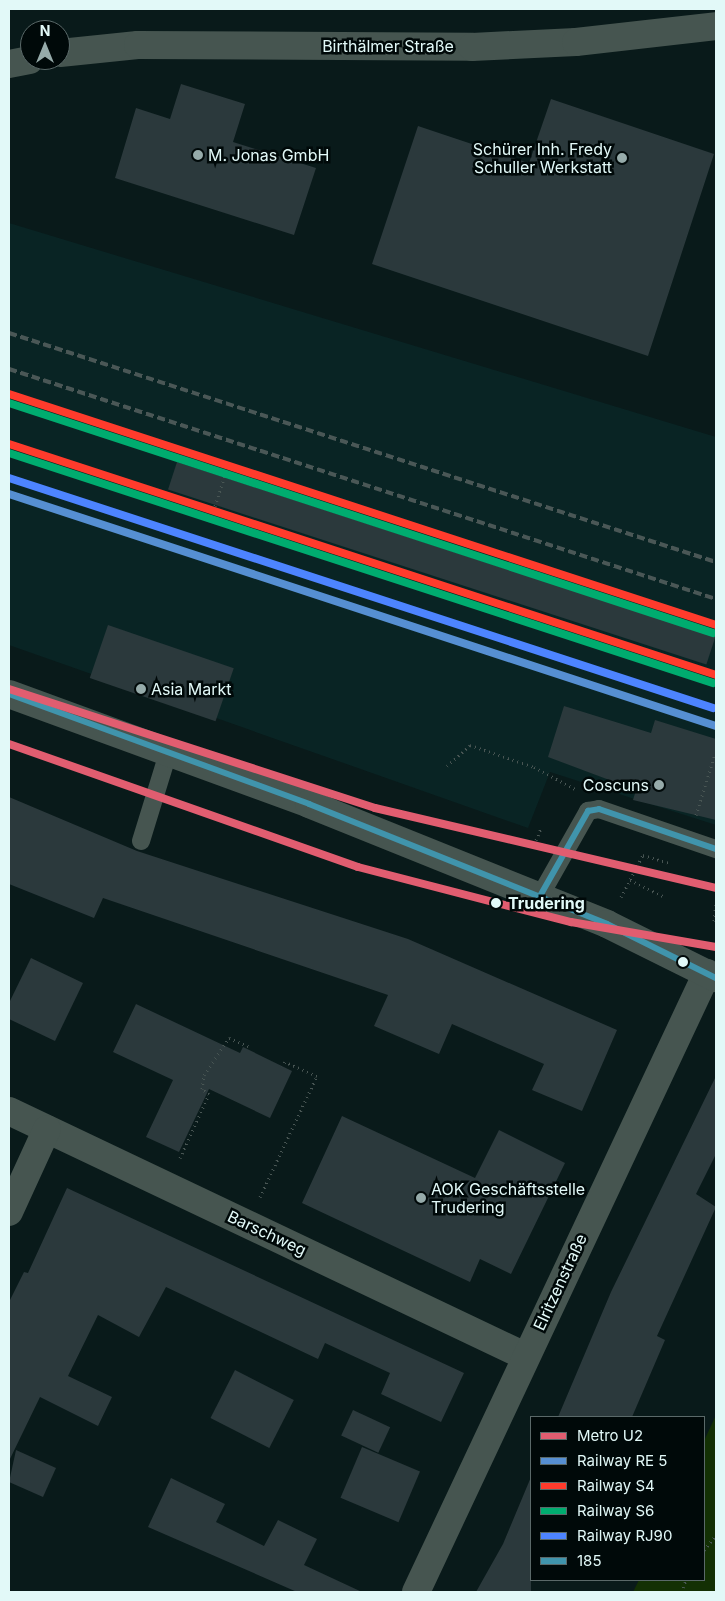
<!DOCTYPE html>
<meta charset="utf-8">
<style>
body{margin:0}
#map{position:relative;width:725px;height:1601px;overflow:hidden;background:#091a1a;font-family:Inter,sans-serif}
div>[style]{position:absolute}
.built>*{inset:0;background:#092424}
.green>*{inset:0;background:#133004}
.building>*{inset:0;background:#2b393c;transform-origin:0 0}
.path>*{height:3px;margin-top:-1.5px;transform-origin:0;background:repeating-linear-gradient(90deg,#495654 0 1px,transparent 0 5px)}
.service>*{height:18px;margin:-9px;padding:0 9px;transform-origin:9px;border-radius:9px;background:#465550}
.minor>*{height:28px;margin:-14px;padding:0 14px;transform-origin:14px;border-radius:14px;background:#465550}
.tertiary>*{height:28px;margin:-14px;padding:0 14px;transform-origin:14px;border-radius:14px;background:#465550}
.rail>*{height:4px;margin-top:-2px;transform-origin:0;background:repeating-linear-gradient(90deg,#4a5756 0 8px,transparent 0 12px)}
.bus-1>*{height:6px;margin:-3px;padding:0 3px;transform-origin:3px;border-radius:3px;background:#4094ac}
.rail-1>*{height:8px;margin:-4px;padding:0 4px;transform-origin:4px;border-radius:4px;background:#568fd2}
.rail-2>*{height:8px;margin:-4px;padding:0 4px;transform-origin:4px;border-radius:4px;background:#ff3b2c}
.rail-3>*{height:8px;margin:-4px;padding:0 4px;transform-origin:4px;border-radius:4px;background:#00ac6f}
.rail-4>*{height:8px;margin:-4px;padding:0 4px;transform-origin:4px;border-radius:4px;background:#4d84ff}
.metro-1>*{height:8px;margin:-4px;padding:0 4px;transform-origin:4px;border-radius:4px;background:#e15d70}
.dots>*{width:14px;height:14px;translate:-50% -50%;box-sizing:border-box;border:2px solid #000909;border-radius:50%}
span{translate:-50% -50%;white-space:nowrap;text-align:center;line-height:1.15;-webkit-text-stroke:5px #000909;paint-order:stroke}
.street-label{font-size:16px;color:#e2f9f8}
.poi-label{font-size:16px;color:#e2f9f8}
.right{translate:-100% -50%;text-align:right}
.left{translate:0 -50%;text-align:left}
.stop-label{font-size:16px;color:#e2f9f8;font-weight:700}
.frame{position:absolute;inset:0;border:10px solid #e2f9f8;pointer-events:none}
.legend{position:absolute;left:530px;top:1416px;width:175px;height:165px;box-sizing:border-box;background:#000909;border:1px solid #5a6969;margin:0;padding:6px 9px;list-style:none;font-size:15px;color:#e2f9f8}
.legend li{display:flex;align-items:center;gap:10px;height:25px}
.legend b{width:25px;border:1px solid #5a6969}
.north{position:absolute;left:20px;top:20px;width:50px;height:50px;box-sizing:border-box;background:#000909;border:1px solid #5a6969;border-radius:50%;rotate:0deg;font-size:14px;font-weight:700;line-height:20px;text-align:center;color:#e2f9f8}
.north::after{content:'';display:block;margin:auto;width:18px;height:22px;background:#96abaa;clip-path:polygon(50% 0,100% 100%,50% 72%,0 100%)}
</style>
<div id="map">
<div class="built">
<div style="clip-path:polygon(9px 223px,716px 437px,716px 825px,550px 772px,528px 828px,9px 645px)"></div>
</div>
<div class="green">
<div style="clip-path:polygon(716px 1415px,716px 1592px,633px 1592px,639px 1580px,704px 1580px,704px 1441px)"></div>
</div>
<div class="building">
<div style="clip-path:polygon(181px 84px,245px 104px,233px 142px,316px 168px,294px 235px,115px 178px,136px 108px,170px 119px)"></div>
<div style="clip-path:polygon(551px 99px,714px 154px,648px 356px,372px 264px,418px 126px,529px 163px)"></div>
<div style="left:177px;top:462px;width:566px;height:29px;rotate:18deg"></div>
<div style="left:108px;top:625px;width:133px;height:56px;rotate:19deg"></div>
<div style="clip-path:polygon(564px 706px,651px 733px,655px 720px,716px 739px,716px 820px,633px 800px,636px 790px,548px 757px)"></div>
<div style="clip-path:polygon(9px 797px,137px 851px,408px 939px,617px 1030px,582px 1111px,532px 1090px,544px 1064px,452px 1024px,439px 1054px,374px 1026px,388px 995px,103px 898px,94px 918px,9px 884px)"></div>
<div style="clip-path:polygon(31px 958px,83px 983px,55px 1041px,9px 1019px,9px 1003px)"></div>
<div style="clip-path:polygon(136px 1004px,240px 1053px,243px 1047px,292px 1071px,270px 1118px,209px 1089px,179px 1152px,146px 1137px,173px 1080px,113px 1052px)"></div>
<div style="clip-path:polygon(716px 1076px,716px 1154px,696px 1194px,716px 1207px,657px 1336px,665px 1340px,632px 1417px,558px 1417px,611px 1292px)"></div>
<div style="clip-path:polygon(342px 1116px,475px 1178px,499px 1130px,565px 1163px,511px 1274px,480px 1259px,470px 1282px,302px 1203px)"></div>
<div style="clip-path:polygon(67px 1188px,464px 1373px,441px 1422px,381px 1394px,390px 1373px,325px 1343px,318px 1359px,166px 1287px,139px 1337px,98px 1315px,68px 1376px,112px 1397px,98px 1426px,40px 1397px,9px 1461px,9px 1302px,24px 1272px,28px 1273px)"></div>
<div style="left:235px;top:1370px;width:66px;height:54px;rotate:27deg"></div>
<div style="left:353px;top:1410px;width:41px;height:28px;rotate:25deg"></div>
<div style="left:362px;top:1447px;width:63px;height:55px;rotate:23deg"></div>
<div style="clip-path:polygon(16px 1450px,56px 1468px,43px 1497px,9px 1482px)"></div>
<div style="clip-path:polygon(531px 1477px,531px 1592px,476px 1592px,503px 1544px)"></div>
<div style="clip-path:polygon(171px 1478px,225px 1504px,216px 1522px,264px 1546px,278px 1520px,317px 1539px,304px 1565px,362px 1592px,297px 1592px,148px 1527px)"></div>
</div>
<div class="path">
<div style="left:215px;top:506px;width:33px;rotate:-72deg"></div>
<div style="left:447px;top:766px;width:31px;rotate:-42deg"></div>
<div style="left:470px;top:745px;width:68px;rotate:19deg"></div>
<div style="left:534px;top:767px;width:49px;rotate:28.1deg"></div>
<div style="left:696px;top:815px;width:64px;rotate:-72.7deg"></div>
<div style="left:536px;top:840px;width:13px;rotate:-67deg"></div>
<div style="left:630px;top:880px;width:39px;rotate:26deg"></div>
<div style="left:621px;top:897px;width:47px;rotate:-62.4deg"></div>
<div style="left:643px;top:855px;width:28px;rotate:17deg"></div>
<div style="left:714px;top:921px;width:18px;rotate:-84deg"></div>
<div style="left:180px;top:1158px;width:70px;rotate:-65.6deg"></div>
<div style="left:209px;top:1094px;width:9px;rotate:-144deg"></div>
<div style="left:202px;top:1089px;width:14px;rotate:-82deg"></div>
<div style="left:204px;top:1075px;width:45px;rotate:-56deg"></div>
<div style="left:229px;top:1038px;width:21px;rotate:23deg"></div>
<div style="left:260px;top:1197px;width:134px;rotate:-64.8deg"></div>
<div style="left:317px;top:1076px;width:35px;rotate:-156deg"></div>
<div style="left:285px;top:1062px;width:5px;rotate:127deg"></div>
<div style="left:704px;top:1550px;width:19px;rotate:-51deg"></div>
<div style="left:681px;top:1592px;width:13px;rotate:-67deg"></div>
</div>
<div class="service">
<div style="left:141px;top:841px;width:92px;rotate:-72.9deg"></div>
<div style="left:540px;top:896px;width:98px;rotate:-60.5deg"></div>
<div style="left:588px;top:811px;width:11px;rotate:-10deg"></div>
<div style="left:599px;top:809px;width:124px;rotate:18.9deg"></div>
</div>
<div class="minor">
<div style="left:60px;top:53px;width:78px;rotate:-5.9deg"></div>
<div style="left:138px;top:45px;width:334px;rotate:0.3deg"></div>
<div style="left:472px;top:47px;width:104px;rotate:-2.8deg"></div>
<div style="left:576px;top:42px;width:141px;rotate:-6.5deg"></div>
<div style="left:9px;top:64px;width:21px;rotate:-11deg"></div>
<div style="left:9px;top:1111px;width:571px;rotate:25.4deg"></div>
<div style="left:9px;top:1212px;width:91px;rotate:-65.4deg"></div>
<div style="left:416px;top:1592px;width:684px;rotate:-64.82deg"></div>
</div>
<div class="tertiary">
<div style="left:9px;top:694px;width:320px;rotate:20.1deg"></div>
<div style="left:309px;top:804px;width:321px;rotate:21.9deg"></div>
<div style="left:607px;top:924px;width:122px;rotate:26.4deg"></div>
</div>
<div class="rail">
<div style="left:9px;top:333px;width:743px;rotate:17.95deg"></div>
<div style="left:9px;top:369px;width:743px;rotate:18.02deg"></div>
</div>
<div class="bus-1">
<div style="left:9px;top:694px;width:320px;rotate:20.1deg"></div>
<div style="left:309px;top:804px;width:321px;rotate:21.9deg"></div>
<div style="left:607px;top:924px;width:122px;rotate:26.4deg"></div>
<div style="left:540px;top:896px;width:98px;rotate:-60.5deg"></div>
<div style="left:588px;top:811px;width:11px;rotate:-10deg"></div>
<div style="left:599px;top:809px;width:124px;rotate:18.9deg"></div>
</div>
<div class="rail-1">
<div style="left:9px;top:494px;width:744px;rotate:18.17deg"></div>
</div>
<div class="rail-2">
<div style="left:9px;top:394px;width:744px;rotate:18.09deg"></div>
<div style="left:9px;top:444px;width:744px;rotate:18.09deg"></div>
</div>
<div class="rail-3">
<div style="left:9px;top:403px;width:741px;rotate:18.09deg"></div>
<div style="left:9px;top:453px;width:741px;rotate:18.09deg"></div>
</div>
<div class="rail-4">
<div style="left:9px;top:478px;width:741px;rotate:18.09deg"></div>
</div>
<div class="metro-1">
<div style="left:9px;top:689px;width:385px;rotate:18deg"></div>
<div style="left:375px;top:808px;width:350px;rotate:13.2deg"></div>
<div style="left:9px;top:744px;width:370px;rotate:19.4deg"></div>
<div style="left:358px;top:867px;width:220px;rotate:14.5deg"></div>
<div style="left:571px;top:922px;width:147px;rotate:9.8deg"></div>
</div>
<div class="dots">
<div style="left:198px;top:155px;background:#96abaa"></div>
<div style="left:622px;top:158px;background:#96abaa"></div>
<div style="left:141px;top:689px;background:#96abaa"></div>
<div style="left:659px;top:785px;background:#96abaa"></div>
<div style="left:496px;top:903px;background:#e2f9f8"></div>
<div style="left:683px;top:962px;background:#e2f9f8"></div>
<div style="left:421px;top:1198px;background:#96abaa"></div>
</div>
<div class="street-label">
<span style="left:388px;top:46px">Birthälmer Straße</span>
<span style="left:267px;top:1233px;rotate:25deg">Barschweg</span>
<span style="left:560px;top:1282px;rotate:-65deg">Elritzenstraße</span>
</div>
<div class="poi-label">
<span class="right" style="left:612px;top:158px">Schürer Inh. Fredy<br>Schuller Werkstatt</span>
<span class="left" style="left:208px;top:155px">M. Jonas GmbH</span>
<span class="left" style="left:151px;top:689px">Asia Markt</span>
<span class="right" style="left:649px;top:785px">Coscuns</span>
<span class="left" style="left:431px;top:1198px">AOK Geschäftsstelle<br>Trudering</span>
</div>
<div class="stop-label">
<span class="left" style="left:508px;top:903px">Trudering</span>
</div>
<div class="frame"></div>
<ul class="legend">
<li><b style="height:6px;background:#e15d70"></b>Metro U2</li>
<li><b style="height:6px;background:#568fd2"></b>Railway RE 5</li>
<li><b style="height:6px;background:#ff3b2c"></b>Railway S4</li>
<li><b style="height:6px;background:#00ac6f"></b>Railway S6</li>
<li><b style="height:6px;background:#4d84ff"></b>Railway RJ90</li>
<li><b style="height:6px;background:#4094ac"></b>185</li>
</ul>
<div class="north">N</div>
</div>
